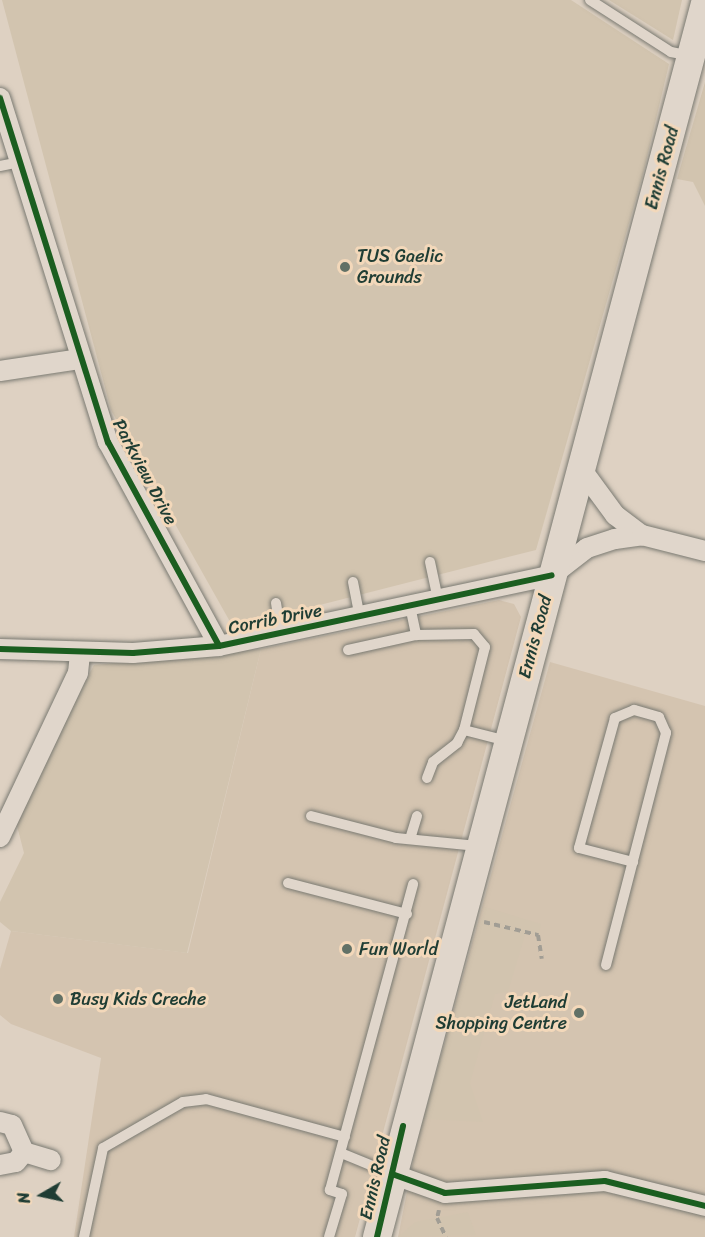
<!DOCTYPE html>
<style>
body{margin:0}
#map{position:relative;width:705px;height:1237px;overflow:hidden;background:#ded1c2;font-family:Sriracha,sans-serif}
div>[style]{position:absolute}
.built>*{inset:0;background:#d4c4b0}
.green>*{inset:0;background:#d2c4af}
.path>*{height:4px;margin-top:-2px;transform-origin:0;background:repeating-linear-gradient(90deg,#a19d94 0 6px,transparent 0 10.5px)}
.roads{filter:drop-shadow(0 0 2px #7a7a72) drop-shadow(0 0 2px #7a7a72)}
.service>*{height:10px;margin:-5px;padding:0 5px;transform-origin:5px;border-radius:5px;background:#e0d6cb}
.minor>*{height:20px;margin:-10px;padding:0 10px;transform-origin:10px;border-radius:10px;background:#e0d6cb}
.secondary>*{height:28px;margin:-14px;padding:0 14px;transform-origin:14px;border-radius:14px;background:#e0d6cb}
.cycleway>*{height:6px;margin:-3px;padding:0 3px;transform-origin:3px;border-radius:3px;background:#1b5e20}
.dots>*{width:16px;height:16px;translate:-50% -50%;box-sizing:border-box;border:3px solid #f3d8ba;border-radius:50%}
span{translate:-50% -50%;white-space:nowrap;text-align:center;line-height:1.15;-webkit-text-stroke:6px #f3d8ba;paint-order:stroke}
.street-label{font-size:18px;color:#1f3d34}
.poi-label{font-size:18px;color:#1f3d34}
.left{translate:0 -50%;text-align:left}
.right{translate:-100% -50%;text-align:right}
.north{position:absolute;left:12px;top:1165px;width:60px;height:60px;-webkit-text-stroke:4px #f3d8ba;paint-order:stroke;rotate:261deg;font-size:16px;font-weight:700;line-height:24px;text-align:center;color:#1f3d34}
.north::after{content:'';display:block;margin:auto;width:21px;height:27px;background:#1f3d34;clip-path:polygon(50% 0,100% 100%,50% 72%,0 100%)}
</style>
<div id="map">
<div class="built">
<div style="clip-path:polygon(499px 600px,514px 604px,521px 617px,355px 1237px,74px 1237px,101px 1058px,11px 1024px,0 1015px,0 969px,11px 931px,188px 953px,261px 649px)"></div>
<div style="clip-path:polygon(550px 662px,705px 706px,705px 1237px,398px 1237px,417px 1142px)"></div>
</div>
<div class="green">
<div style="clip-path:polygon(2px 0,571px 0,669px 64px,643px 174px,536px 550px,233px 627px,111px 410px)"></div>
<div style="clip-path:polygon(609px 0,682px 0,673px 40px)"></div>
<div style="clip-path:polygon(705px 82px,705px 206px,693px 182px,677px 179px)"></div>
<div style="clip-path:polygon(261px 649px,187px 953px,11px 931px,0 922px,0 902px,24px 853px,15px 818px,94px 665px)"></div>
<div style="clip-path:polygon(485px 907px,541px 924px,539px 934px,525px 935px,508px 992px,495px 994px,470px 1083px,483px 1122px,423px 1119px)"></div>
<div style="clip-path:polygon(468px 1212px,476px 1235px,398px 1237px,415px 1222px)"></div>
</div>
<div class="path">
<div style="left:484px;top:922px;width:56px;rotate:13.5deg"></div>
<div style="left:538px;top:935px;width:24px;rotate:81deg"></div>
<div style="left:439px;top:1210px;width:8px;rotate:104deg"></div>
<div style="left:437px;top:1218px;width:21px;rotate:65deg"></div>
</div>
<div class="roads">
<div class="service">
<div style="left:590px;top:0;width:96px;rotate:32.7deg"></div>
<div style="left:671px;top:52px;width:20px;rotate:11deg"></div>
<div style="left:0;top:166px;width:16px;rotate:-11deg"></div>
<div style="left:430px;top:562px;width:39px;rotate:78deg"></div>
<div style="left:353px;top:582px;width:36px;rotate:79deg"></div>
<div style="left:276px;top:603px;width:31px;rotate:81deg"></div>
<div style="left:410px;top:606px;width:30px;rotate:78deg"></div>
<div style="left:348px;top:650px;width:70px;rotate:-12.4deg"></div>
<div style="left:416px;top:635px;width:58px;rotate:-1deg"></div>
<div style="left:474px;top:634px;width:17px;rotate:50deg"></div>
<div style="left:485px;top:647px;width:86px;rotate:104.2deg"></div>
<div style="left:464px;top:730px;width:44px;rotate:14.3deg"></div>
<div style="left:427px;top:778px;width:17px;rotate:-69deg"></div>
<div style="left:433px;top:762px;width:31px;rotate:-38deg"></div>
<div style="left:457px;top:743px;width:15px;rotate:-62deg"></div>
<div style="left:311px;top:816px;width:88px;rotate:14.5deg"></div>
<div style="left:396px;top:838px;width:82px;rotate:5.6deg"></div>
<div style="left:410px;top:839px;width:24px;rotate:-73deg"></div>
<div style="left:288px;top:883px;width:123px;rotate:14.6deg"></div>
<div style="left:606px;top:965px;width:240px;rotate:-75.5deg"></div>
<div style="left:666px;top:733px;width:17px;rotate:-114deg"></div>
<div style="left:659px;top:717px;width:26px;rotate:-164deg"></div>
<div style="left:634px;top:710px;width:21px;rotate:157deg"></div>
<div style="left:615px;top:718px;width:135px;rotate:105.5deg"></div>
<div style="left:579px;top:848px;width:56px;rotate:14.5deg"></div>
<div style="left:341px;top:1153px;width:55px;rotate:22.4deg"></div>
<div style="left:84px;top:1237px;width:91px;rotate:-77.9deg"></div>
<div style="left:103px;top:1148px;width:92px;rotate:-29.9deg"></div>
<div style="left:183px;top:1102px;width:23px;rotate:-7deg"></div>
<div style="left:206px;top:1099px;width:144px;rotate:15.3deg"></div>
<div style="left:329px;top:1237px;width:45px;rotate:-73.2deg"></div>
<div style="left:342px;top:1194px;width:13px;rotate:-162deg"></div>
<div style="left:330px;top:1190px;width:317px;rotate:-74.8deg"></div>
</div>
<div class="minor">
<div style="left:0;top:98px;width:361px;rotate:72.6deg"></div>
<div style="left:108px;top:442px;width:232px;rotate:61.4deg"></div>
<div style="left:0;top:371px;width:80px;rotate:-8.6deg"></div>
<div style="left:582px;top:470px;width:56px;rotate:53.7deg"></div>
<div style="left:615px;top:515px;width:34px;rotate:37deg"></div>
<div style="left:0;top:649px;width:133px;rotate:1.7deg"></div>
<div style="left:133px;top:653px;width:86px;rotate:-4.7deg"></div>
<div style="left:219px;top:646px;width:340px;rotate:-12deg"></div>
<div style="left:552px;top:575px;width:44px;rotate:-37.6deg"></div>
<div style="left:587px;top:548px;width:29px;rotate:-18deg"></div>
<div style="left:615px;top:539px;width:27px;rotate:-8deg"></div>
<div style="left:642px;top:535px;width:65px;rotate:14.3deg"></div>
<div style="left:0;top:837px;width:182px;rotate:-64.6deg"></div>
<div style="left:78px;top:673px;width:20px;rotate:-84deg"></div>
<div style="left:0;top:1122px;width:12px;rotate:14deg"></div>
<div style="left:12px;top:1125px;width:30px;rotate:66deg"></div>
<div style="left:24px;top:1152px;width:28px;rotate:17deg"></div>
<div style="left:0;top:1165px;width:16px;rotate:-11deg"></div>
<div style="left:16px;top:1162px;width:13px;rotate:-51deg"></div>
<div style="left:392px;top:1174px;width:56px;rotate:19.7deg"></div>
<div style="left:445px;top:1193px;width:160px;rotate:-4.3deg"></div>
<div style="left:605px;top:1181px;width:103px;rotate:14deg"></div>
</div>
<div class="secondary">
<div style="left:377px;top:1237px;width:1277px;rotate:-75.11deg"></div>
</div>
</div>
<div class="cycleway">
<div style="left:0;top:98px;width:361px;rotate:72.6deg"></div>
<div style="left:108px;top:442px;width:232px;rotate:61.4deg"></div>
<div style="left:0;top:649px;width:133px;rotate:1.7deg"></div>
<div style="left:133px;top:653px;width:86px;rotate:-4.7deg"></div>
<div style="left:219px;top:646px;width:340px;rotate:-12deg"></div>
<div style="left:392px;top:1174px;width:56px;rotate:19.7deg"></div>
<div style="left:445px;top:1193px;width:160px;rotate:-4.3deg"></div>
<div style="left:605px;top:1181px;width:103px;rotate:14deg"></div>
<div style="left:377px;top:1237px;width:114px;rotate:-76.8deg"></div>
</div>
<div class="dots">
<div style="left:345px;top:267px;background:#627166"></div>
<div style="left:347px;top:949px;background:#627166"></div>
<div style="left:58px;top:999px;background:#627166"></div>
<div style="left:579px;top:1013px;background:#627166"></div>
</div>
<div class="street-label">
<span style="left:662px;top:168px;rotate:-75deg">Ennis Road</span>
<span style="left:145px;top:472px;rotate:62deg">Parkview Drive</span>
<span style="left:275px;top:619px;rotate:-11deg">Corrib Drive</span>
<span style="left:535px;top:637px;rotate:-75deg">Ennis Road</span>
<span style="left:375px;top:1178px;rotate:-77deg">Ennis Road</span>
</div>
<div class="poi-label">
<span class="left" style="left:357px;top:267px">TUS Gaelic<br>Grounds</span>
<span class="left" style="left:359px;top:949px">Fun World</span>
<span class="left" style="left:70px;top:999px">Busy Kids Creche</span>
<span class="right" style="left:567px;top:1013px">JetLand<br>Shopping Centre</span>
</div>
<div class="north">N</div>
</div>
